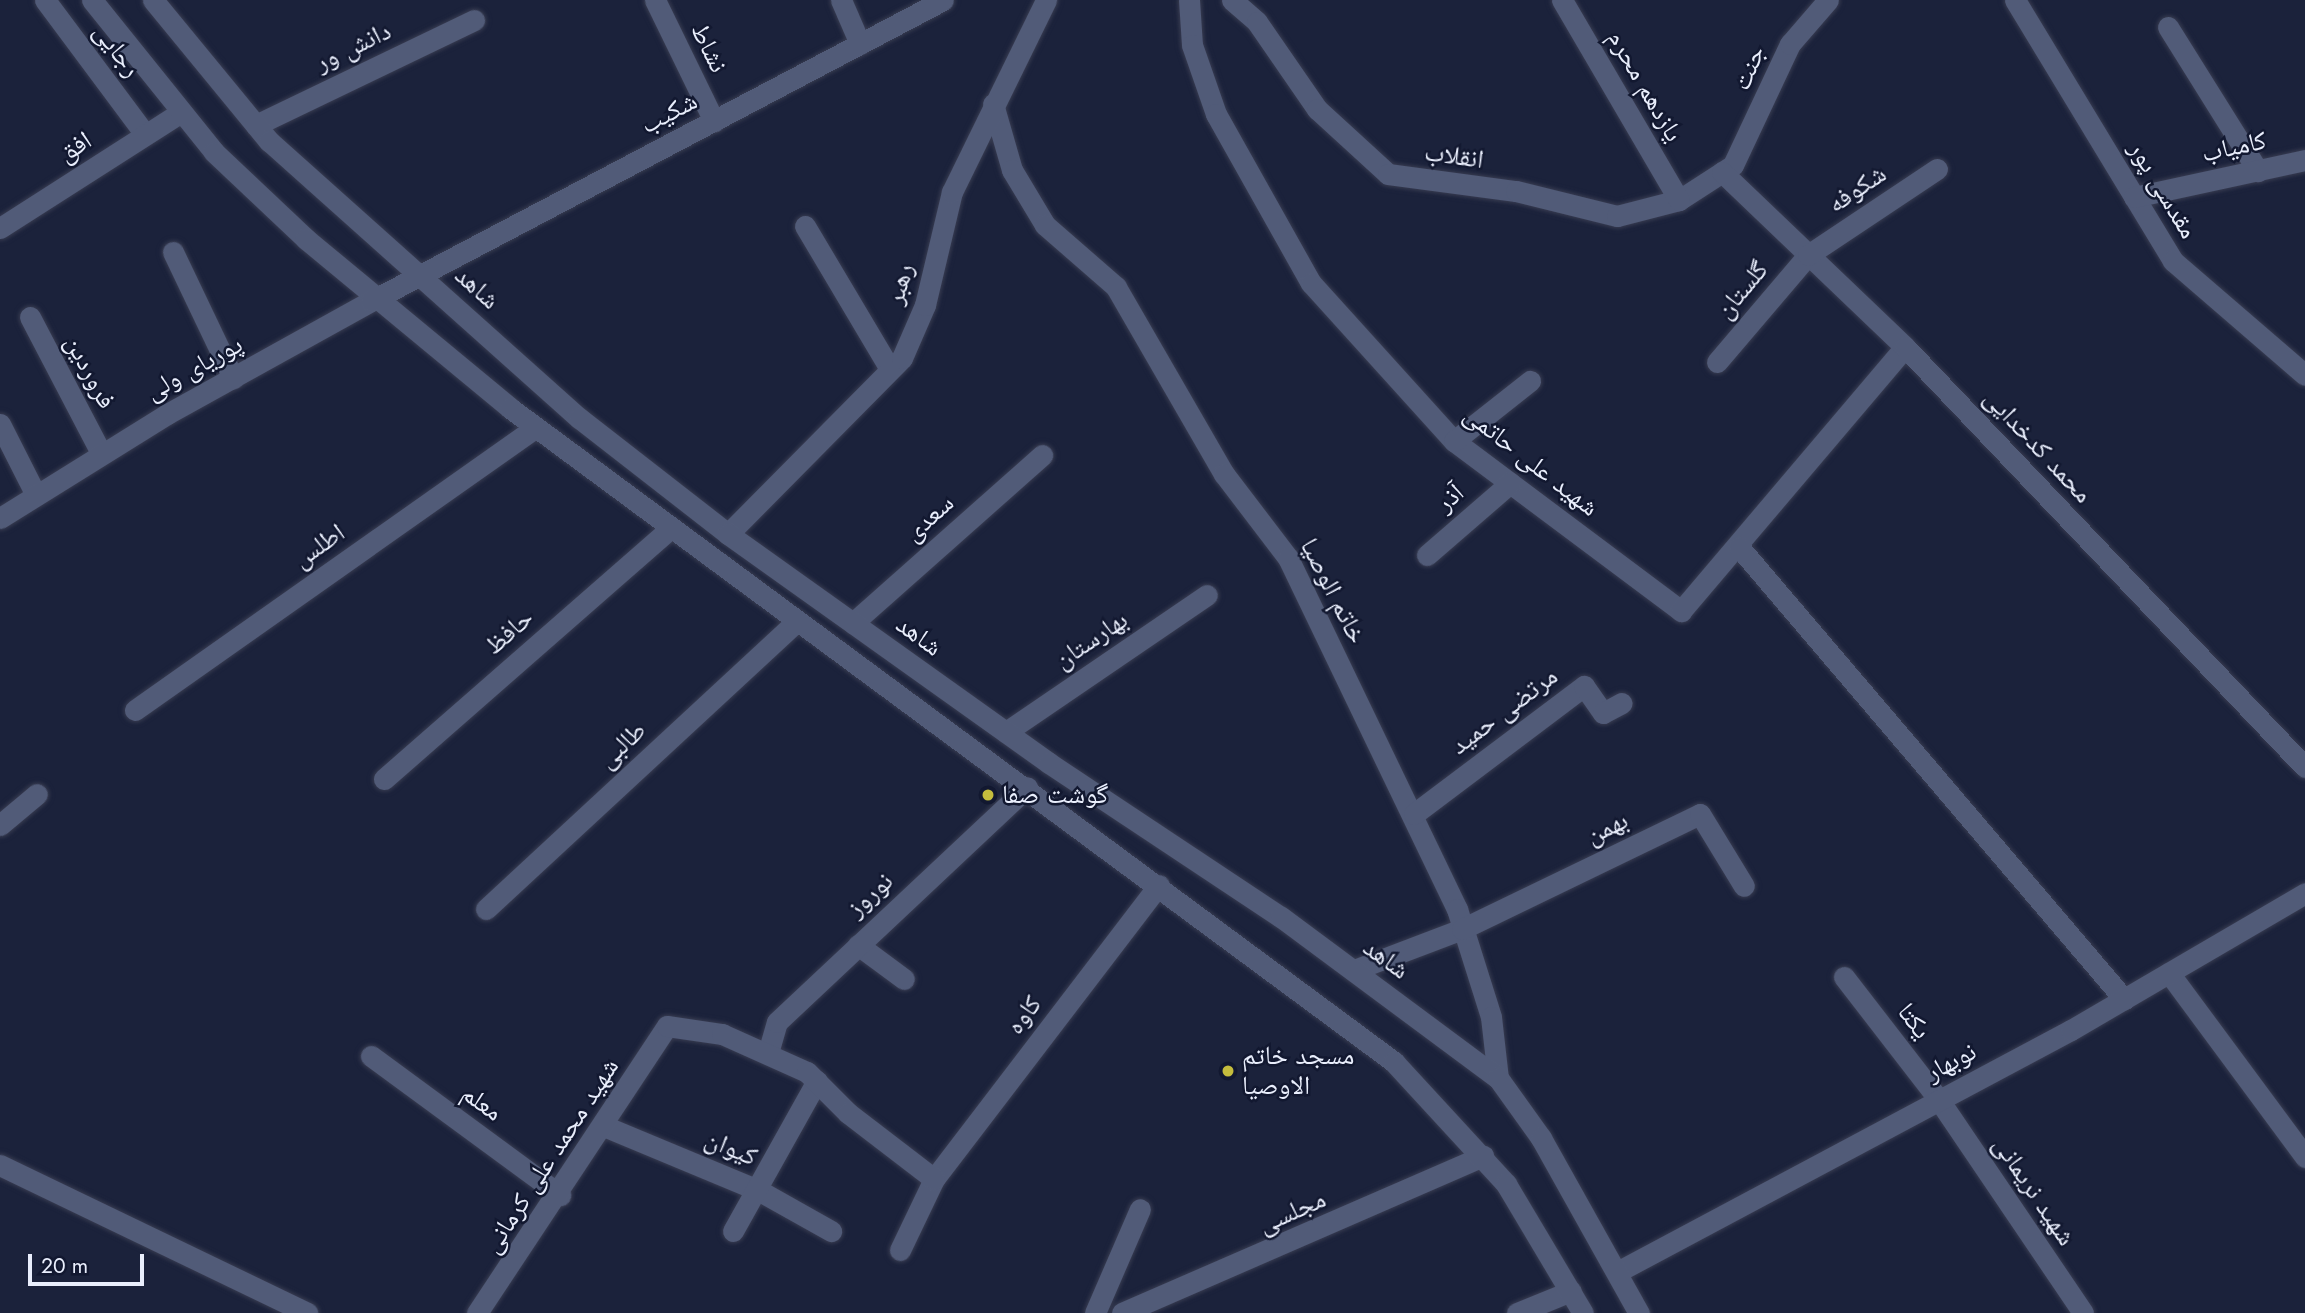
<!DOCTYPE html>
<meta charset="utf-8">
<style>
body{margin:0}
#map{position:relative;width:2305px;height:1313px;overflow:hidden;background:#1b223b;font-family:Jost,"Noto Naskh Arabic",sans-serif}
div>[style]{position:absolute}
.roads{filter:drop-shadow(0 0 2px #383c51) drop-shadow(0 0 2px #383c51)}
.street>*{height:21px;margin:-10.5px;padding:0 10.5px;transform-origin:10.5px;border-radius:10.5px;background:#515b78}
.secondary>*{height:21px;margin:-10.5px;padding:0 10.5px;transform-origin:10.5px;border-radius:10.5px;background:#515b78}
.dots>*{width:19px;height:19px;translate:-50% -50%;box-sizing:border-box;border:4px solid #121830;border-radius:50%}
span{translate:-50% -50%;white-space:nowrap;text-align:center;line-height:1.15;-webkit-text-stroke:5px #121830;paint-order:stroke}
.street-label{font-size:26px;color:#e9eefc}
.poi-label{font-size:26px;color:#e9eefc}
.left{translate:0 -50%;text-align:left}
.scale{position:absolute;left:28px;top:1254px;width:116px;height:32px;box-sizing:border-box;border:4px solid #e9eefc;border-top:0;padding-left:9px;font-size:21px;line-height:24px;white-space:nowrap;color:#e9eefc;-webkit-text-stroke:5px #121830;paint-order:stroke}
</style>
<div id="map">
<div class="roads">
<div class="street">
<div style="left:45px;top:0;width:167px;rotate:53.3deg"></div>
<div style="left:655px;top:0;width:135px;rotate:64deg"></div>
<div style="left:841px;top:0;width:48px;rotate:66.6deg"></div>
<div style="left:1189px;top:0;width:45px;rotate:86.2deg"></div>
<div style="left:1192px;top:45px;width:73px;rotate:70.8deg"></div>
<div style="left:1216px;top:114px;width:194px;rotate:60.7deg"></div>
<div style="left:1311px;top:283px;width:213px;rotate:47.9deg"></div>
<div style="left:1454px;top:441px;width:284px;rotate:36.8deg"></div>
<div style="left:1681px;top:611px;width:346px;rotate:-49.7deg"></div>
<div style="left:1232px;top:0;width:33px;rotate:41deg"></div>
<div style="left:1257px;top:22px;width:106px;rotate:55.4deg"></div>
<div style="left:1317px;top:109px;width:96px;rotate:42.5deg"></div>
<div style="left:1388px;top:174px;width:129px;rotate:7.6deg"></div>
<div style="left:1516px;top:191px;width:104px;rotate:13.9deg"></div>
<div style="left:1617px;top:216px;width:64px;rotate:-14.5deg"></div>
<div style="left:1679px;top:200px;width:64px;rotate:-32.9deg"></div>
<div style="left:1733px;top:165px;width:134px;rotate:-64.8deg"></div>
<div style="left:1790px;top:44px;width:58px;rotate:-49.2deg"></div>
<div style="left:1562px;top:0;width:232px;rotate:59.7deg"></div>
<div style="left:2015px;top:0;width:305px;rotate:58.8deg"></div>
<div style="left:2173px;top:261px;width:174px;rotate:40.8deg"></div>
<div style="left:2168px;top:27px;width:170px;rotate:58deg"></div>
<div style="left:993px;top:104px;width:69px;rotate:73.9deg"></div>
<div style="left:1012px;top:170px;width:64px;rotate:59deg"></div>
<div style="left:1045px;top:225px;width:94px;rotate:41.1deg"></div>
<div style="left:1116px;top:287px;width:216px;rotate:60deg"></div>
<div style="left:1224px;top:474px;width:106px;rotate:52.7deg"></div>
<div style="left:1288px;top:558px;width:390px;rotate:64.3deg"></div>
<div style="left:1457px;top:909px;width:113px;rotate:72.5deg"></div>
<div style="left:1491px;top:1017px;width:61px;rotate:83.5deg"></div>
<div style="left:256px;top:125px;width:242px;rotate:-25.7deg"></div>
<div style="left:1722px;top:172px;width:253px;rotate:43.7deg"></div>
<div style="left:1905px;top:347px;width:580px;rotate:46.4deg"></div>
<div style="left:2134px;top:197px;width:175px;rotate:-12.2deg"></div>
<div style="left:805px;top:226px;width:166px;rotate:59.3deg"></div>
<div style="left:0;top:228px;width:214px;rotate:-32.6deg"></div>
<div style="left:173px;top:252px;width:140px;rotate:64.5deg"></div>
<div style="left:30px;top:317px;width:153px;rotate:62.4deg"></div>
<div style="left:1717px;top:362px;width:140px;rotate:-49.6deg"></div>
<div style="left:1808px;top:255px;width:155px;rotate:-33.7deg"></div>
<div style="left:0;top:424px;width:77px;rotate:63.1deg"></div>
<div style="left:1454px;top:441px;width:97px;rotate:-38.3deg"></div>
<div style="left:728px;top:534px;width:247px;rotate:-45.3deg"></div>
<div style="left:902px;top:358px;width:58px;rotate:-66.5deg"></div>
<div style="left:925px;top:305px;width:116px;rotate:-76.6deg"></div>
<div style="left:952px;top:192px;width:214px;rotate:-63.9deg"></div>
<div style="left:1739px;top:547px;width:594px;rotate:49.58deg"></div>
<div style="left:1427px;top:555px;width:110px;rotate:-40.9deg"></div>
<div style="left:853px;top:623px;width:253px;rotate:-41.6deg"></div>
<div style="left:135px;top:710px;width:489px;rotate:-35.2deg"></div>
<div style="left:1006px;top:732px;width:243px;rotate:-34.3deg"></div>
<div style="left:384px;top:779px;width:381px;rotate:-41.2deg"></div>
<div style="left:1414px;top:814px;width:213px;rotate:-37deg"></div>
<div style="left:1584px;top:686px;width:33px;rotate:55deg"></div>
<div style="left:1603px;top:713px;width:21px;rotate:-28deg"></div>
<div style="left:0;top:825px;width:48px;rotate:-40deg"></div>
<div style="left:486px;top:909px;width:424px;rotate:-42.8deg"></div>
<div style="left:858px;top:945px;width:57px;rotate:36.5deg"></div>
<div style="left:1354px;top:970px;width:116px;rotate:-20.8deg"></div>
<div style="left:1462px;top:929px;width:264px;rotate:-25.8deg"></div>
<div style="left:1700px;top:814px;width:84px;rotate:58.6deg"></div>
<div style="left:2169px;top:973px;width:229px;rotate:53.5deg"></div>
<div style="left:1844px;top:977px;width:155px;rotate:52.3deg"></div>
<div style="left:1939px;top:1100px;width:257px;rotate:55.9deg"></div>
<div style="left:768px;top:1053px;width:32px;rotate:-74deg"></div>
<div style="left:777px;top:1022px;width:343px;rotate:-43.2deg"></div>
<div style="left:371px;top:1056px;width:235px;rotate:36.3deg"></div>
<div style="left:604px;top:1126px;width:167px;rotate:22.6deg"></div>
<div style="left:758px;top:1190px;width:84px;rotate:29.3deg"></div>
<div style="left:0;top:1165px;width:341px;rotate:25.7deg"></div>
<div style="left:733px;top:1231px;width:172px;rotate:-60.8deg"></div>
<div style="left:900px;top:1250px;width:79px;rotate:-64.4deg"></div>
<div style="left:934px;top:1179px;width:370px;rotate:-52.6deg"></div>
<div style="left:1619px;top:1271px;width:512px;rotate:-28.07deg"></div>
<div style="left:2071px;top:1030px;width:271px;rotate:-30.3deg"></div>
<div style="left:477px;top:1313px;width:344px;rotate:-56.5deg"></div>
<div style="left:667px;top:1026px;width:56px;rotate:8.3deg"></div>
<div style="left:722px;top:1034px;width:93px;rotate:24.1deg"></div>
<div style="left:807px;top:1072px;width:58px;rotate:45deg"></div>
<div style="left:848px;top:1113px;width:108px;rotate:37.5deg"></div>
<div style="left:1095px;top:1313px;width:113px;rotate:-66.6deg"></div>
<div style="left:1122px;top:1313px;width:394px;rotate:-23.5deg"></div>
<div style="left:1517px;top:1313px;width:58px;rotate:-22.2deg"></div>
</div>
<div class="secondary">
<div style="left:92px;top:0;width:195px;rotate:51.2deg"></div>
<div style="left:214px;top:152px;width:127px;rotate:43.4deg"></div>
<div style="left:306px;top:239px;width:265px;rotate:39.6deg"></div>
<div style="left:510px;top:408px;width:1100px;rotate:36.49deg"></div>
<div style="left:1394px;top:1062px;width:166px;rotate:47.4deg"></div>
<div style="left:1506px;top:1184px;width:150px;rotate:59.2deg"></div>
<div style="left:153px;top:0;width:183px;rotate:50.6deg"></div>
<div style="left:269px;top:141px;width:416px;rotate:41.8deg"></div>
<div style="left:579px;top:418px;width:189px;rotate:37.9deg"></div>
<div style="left:728px;top:534px;width:394px;rotate:35.5deg"></div>
<div style="left:1049px;top:763px;width:278px;rotate:33.6deg"></div>
<div style="left:1281px;top:917px;width:270px;rotate:36.6deg"></div>
<div style="left:1498px;top:1078px;width:74px;rotate:54.4deg"></div>
<div style="left:1541px;top:1138px;width:201px;rotate:60.8deg"></div>
<div style="left:0;top:518px;width:197px;rotate:-31.9deg"></div>
<div style="left:167px;top:414px;width:233px;rotate:-29deg"></div>
<div style="left:371px;top:301px;width:646px;rotate:-27.75deg"></div>
</div>
</div>
<div class="dots">
<div style="left:988px;top:795px;background:#c4bc3d"></div>
<div style="left:1228px;top:1071px;background:#c4bc3d"></div>
</div>
<div class="street-label">
<span style="left:353px;top:47px;rotate:-26deg">دانش ور</span>
<span style="left:709px;top:48px;rotate:64deg">نشاط</span>
<span style="left:117px;top:50px;rotate:53deg">رجایی</span>
<span style="left:1749px;top:68px;rotate:-67deg">جنت</span>
<span style="left:1645px;top:86px;rotate:60deg">یازدهم محرم</span>
<span style="left:669px;top:113px;rotate:-28deg">شکیب</span>
<span style="left:75px;top:147px;rotate:-33deg">افق</span>
<span style="left:2234px;top:147px;rotate:-12deg">کامیاب</span>
<span style="left:1454px;top:156px;rotate:8deg">انقلاب</span>
<span style="left:1857px;top:189px;rotate:-34deg">شکوفه</span>
<span style="left:2163px;top:190px;rotate:59deg">مقدسی پور</span>
<span style="left:900px;top:284px;rotate:-73deg">رهبر</span>
<span style="left:477px;top:288px;rotate:42deg">شاهد</span>
<span style="left:1742px;top:290px;rotate:-50deg">گلستان</span>
<span style="left:194px;top:368px;rotate:-29deg">پوریای ولی</span>
<span style="left:90px;top:372px;rotate:62deg">فروردین</span>
<span style="left:2038px;top:446px;rotate:47deg">محمد کدخدایی</span>
<span style="left:1531px;top:461px;rotate:38deg">شهید علی حاتمی</span>
<span style="left:1450px;top:498px;rotate:-41deg">آذر</span>
<span style="left:929px;top:518px;rotate:-42deg">سعدی</span>
<span style="left:319px;top:546px;rotate:-35deg">اطلس</span>
<span style="left:1333px;top:591px;rotate:63deg">خاتم الوصیا</span>
<span style="left:509px;top:632px;rotate:-41deg">حافظ</span>
<span style="left:919px;top:636px;rotate:36deg">شاهد</span>
<span style="left:1091px;top:640px;rotate:-34deg">بهارستان</span>
<span style="left:1504px;top:711px;rotate:-37deg">مرتضی حمید</span>
<span style="left:622px;top:745px;rotate:-43deg">طالبی</span>
<span style="left:1607px;top:828px;rotate:-26deg">بهمن</span>
<span style="left:870px;top:895px;rotate:-43deg">نوروز</span>
<span style="left:1386px;top:959px;rotate:36deg">شاهد</span>
<span style="left:1024px;top:1015px;rotate:-53deg">کاوه</span>
<span style="left:1914px;top:1021px;rotate:53deg">یکتا</span>
<span style="left:1951px;top:1062px;rotate:-28deg">نوبهار</span>
<span style="left:482px;top:1103px;rotate:36deg">معلم</span>
<span style="left:731px;top:1148px;rotate:23deg">کیوان</span>
<span style="left:551px;top:1156px;rotate:-57deg">شهید محمد علی کرمانی</span>
<span style="left:2034px;top:1191px;rotate:56deg">شهید نریمانی</span>
<span style="left:1292px;top:1212px;rotate:-24deg">مجلسی</span>
</div>
<div class="poi-label">
<span class="left" style="left:1002px;top:795px">گوشت صفا</span>
<span class="left" style="left:1242px;top:1071px">مسجد خاتم<br>الاوصیا</span>
</div>
<div class="scale">20 m</div>
</div>
